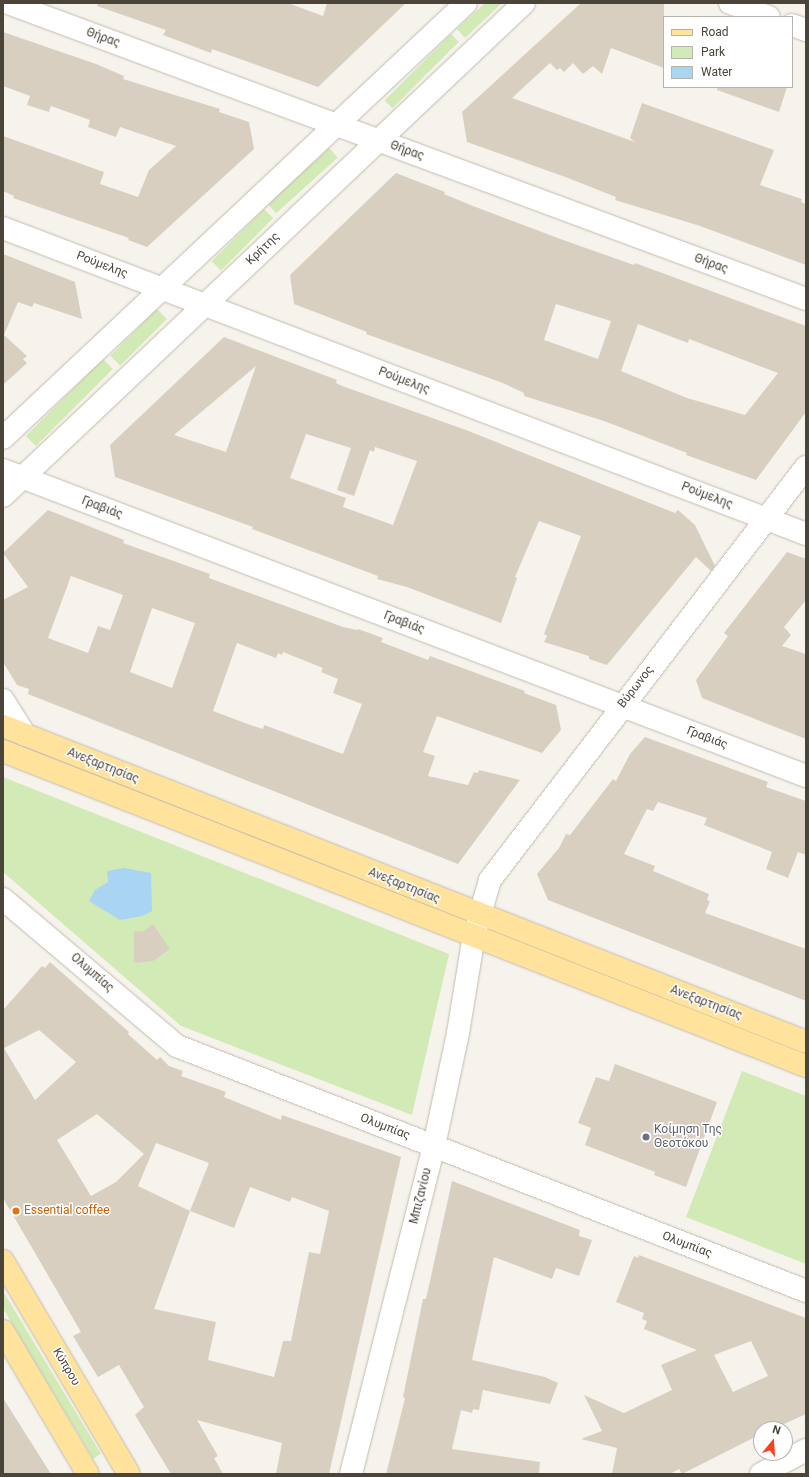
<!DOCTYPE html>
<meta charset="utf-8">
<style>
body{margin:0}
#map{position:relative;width:809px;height:1477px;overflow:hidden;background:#f6f3ec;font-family:Roboto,sans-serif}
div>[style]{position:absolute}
.green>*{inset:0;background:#d2eab5;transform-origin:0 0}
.water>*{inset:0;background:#a9d4f2}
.building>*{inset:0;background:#d8cfc1}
.roads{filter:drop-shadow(0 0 1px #c2bbae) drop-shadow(0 0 1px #c2bbae)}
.minor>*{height:22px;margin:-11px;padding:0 11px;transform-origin:11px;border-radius:11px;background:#fff}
.major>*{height:22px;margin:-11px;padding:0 11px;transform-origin:11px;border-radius:11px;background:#ffe39c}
.dots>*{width:11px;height:11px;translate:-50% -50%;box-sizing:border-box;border:2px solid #fff;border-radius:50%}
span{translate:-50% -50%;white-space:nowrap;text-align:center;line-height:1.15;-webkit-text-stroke:3px #fff;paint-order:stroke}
.street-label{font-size:12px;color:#4b4439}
.worship-label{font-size:12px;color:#5b616d}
.left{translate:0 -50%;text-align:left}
.food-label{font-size:12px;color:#c56008}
.frame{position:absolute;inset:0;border:4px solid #4b4439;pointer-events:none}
.legend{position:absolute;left:663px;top:16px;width:130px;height:72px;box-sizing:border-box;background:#fff;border:1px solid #b7b4b0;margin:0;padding:5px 7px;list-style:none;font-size:12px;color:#4b4439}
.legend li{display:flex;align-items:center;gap:8px;height:20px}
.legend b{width:20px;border:1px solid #b7b4b0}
.north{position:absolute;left:753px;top:1421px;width:40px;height:40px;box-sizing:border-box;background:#fff;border:1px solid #b7b4b0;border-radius:50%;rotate:18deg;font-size:11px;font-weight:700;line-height:16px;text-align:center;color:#4b4439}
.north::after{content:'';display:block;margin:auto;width:14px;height:18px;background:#fc3f1d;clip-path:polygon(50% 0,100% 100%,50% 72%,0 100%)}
</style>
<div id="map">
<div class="green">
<div style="clip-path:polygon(485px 3px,502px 3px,465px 38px,457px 29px)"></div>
<div style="left:451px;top:34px;width:11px;height:94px;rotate:45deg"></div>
<div style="left:329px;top:148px;width:13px;height:83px;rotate:48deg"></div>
<div style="left:264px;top:209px;width:13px;height:74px;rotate:45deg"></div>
<div style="left:157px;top:309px;width:14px;height:66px;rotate:45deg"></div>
<div style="left:103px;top:359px;width:14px;height:109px;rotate:45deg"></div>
<div style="clip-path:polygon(3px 777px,449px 954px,412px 1115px,181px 1026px,3px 872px)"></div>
<div style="clip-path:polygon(742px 1071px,806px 1096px,806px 1264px,686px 1217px)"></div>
<div style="left:3px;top:1291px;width:190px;height:9px;rotate:59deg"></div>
</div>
<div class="water">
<div style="clip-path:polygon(124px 868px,151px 873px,152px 911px,142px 916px,120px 920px,89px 901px,95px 890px,108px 882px,107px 871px)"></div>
</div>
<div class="building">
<div style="clip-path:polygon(98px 3px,288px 3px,323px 16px,327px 3px,406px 3px,318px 87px,212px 49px,211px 53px,163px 35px,166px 30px,97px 6px)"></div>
<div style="clip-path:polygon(581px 3px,664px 3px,664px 68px,611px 48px,602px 74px,593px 66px,583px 74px,573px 63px,564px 72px,560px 68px,557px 70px,550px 63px,512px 98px,635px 142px,630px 138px,642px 103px,774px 150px,760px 185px,802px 199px,801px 202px,806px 204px,806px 265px,697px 225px,615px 200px,616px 197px,568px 178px,467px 142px,462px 112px)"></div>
<div style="clip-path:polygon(3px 32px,96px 64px,124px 76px,123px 79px,220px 109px,219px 112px,249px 122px,254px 149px,147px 247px,128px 240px,129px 238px,13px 198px,14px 196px,3px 191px,3px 136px,104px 172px,100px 184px,138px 197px,149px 170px,176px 146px,120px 127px,116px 137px,88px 127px,90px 120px,51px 106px,49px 112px,27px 105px,30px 96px,3px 86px)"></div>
<div style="clip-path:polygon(717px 87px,787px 87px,779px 112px,717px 90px)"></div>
<div style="clip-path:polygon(evenodd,396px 173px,445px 192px,444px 194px,473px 206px,566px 241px,634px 265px,635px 263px,806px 326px,806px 412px,756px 480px,686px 455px,687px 453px,604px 421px,524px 396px,524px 393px,503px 383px,366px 334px,367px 332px,294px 304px,290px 275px,396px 173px,556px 304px,611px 321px,598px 359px,544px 340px,556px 304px,396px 173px,638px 324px,688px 343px,689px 339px,778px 373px,745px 415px,687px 398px,621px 371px,638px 324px)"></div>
<div style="clip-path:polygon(3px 254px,75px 282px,82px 319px,34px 303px,32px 307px,18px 302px,4px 335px,27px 356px,23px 359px,27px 363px,3px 385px)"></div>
<div style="clip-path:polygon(evenodd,224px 337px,337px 380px,336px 383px,342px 386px,466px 430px,675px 513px,678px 510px,695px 525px,715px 566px,711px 571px,696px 557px,607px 665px,589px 659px,589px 656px,544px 642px,547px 636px,544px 634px,581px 536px,539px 521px,515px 577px,517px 578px,501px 623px,407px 587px,377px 579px,378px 576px,252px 529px,253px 527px,115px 477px,110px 445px,224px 337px,256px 366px,226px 452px,174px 435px,256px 366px,224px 337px,306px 434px,351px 448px,337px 490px,354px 496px,370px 450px,374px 452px,375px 447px,417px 461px,393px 525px,343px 507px,346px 498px,290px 478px,306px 434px)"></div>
<div style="clip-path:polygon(evenodd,48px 510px,124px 540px,123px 543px,210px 574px,209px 578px,343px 627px,357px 630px,358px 629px,383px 638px,381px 642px,428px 660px,430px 656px,525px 691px,524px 693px,556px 705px,561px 730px,542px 753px,437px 716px,423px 752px,435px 756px,428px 776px,468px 785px,474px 772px,478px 773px,479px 770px,520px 780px,458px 864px,28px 694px,29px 689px,17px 685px,3px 662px,3px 600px,28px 587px,3px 553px,48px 510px,71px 576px,123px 595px,110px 630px,98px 626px,88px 653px,48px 638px,71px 576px,48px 510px,152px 608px,195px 623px,172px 688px,130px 672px,152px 608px,48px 510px,237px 643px,276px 658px,278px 653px,282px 655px,283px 652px,323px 668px,321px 672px,338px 679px,333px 693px,362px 704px,343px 754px,264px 725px,263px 729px,253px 726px,213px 711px,237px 643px)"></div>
<div style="clip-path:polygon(787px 552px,806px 559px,806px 600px,784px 627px,791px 635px,782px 646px,806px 654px,806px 739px,702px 698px,696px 680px,728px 636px,724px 633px)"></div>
<div style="clip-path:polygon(645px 737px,768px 782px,766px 787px,806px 801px,806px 855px,798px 852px,788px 878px,766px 869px,772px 852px,704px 825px,707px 818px,658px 802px,653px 811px,647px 809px,624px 854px,655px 866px,653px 871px,709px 894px,707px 900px,710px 901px,705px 913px,806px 949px,806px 1001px,548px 900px,537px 874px,559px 848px,566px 834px,570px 835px,613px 779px,616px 781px,630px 754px)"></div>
<div style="clip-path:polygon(153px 924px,170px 949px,153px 961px,134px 963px,134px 931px,142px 932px)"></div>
<div style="clip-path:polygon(evenodd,50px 962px,129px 1032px,128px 1034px,157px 1060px,160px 1057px,169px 1066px,183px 1071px,181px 1076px,226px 1092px,224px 1097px,281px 1120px,282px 1115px,401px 1157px,329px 1474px,276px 1474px,282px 1443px,197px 1420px,218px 1456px,214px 1458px,223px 1474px,171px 1474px,135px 1415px,144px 1407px,119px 1365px,98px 1377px,73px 1336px,81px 1332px,3px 1198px,3px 1010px,42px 966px,45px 968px,50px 962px,39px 1030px,76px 1062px,35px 1100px,4px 1048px,39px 1030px,50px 962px,97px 1114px,144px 1154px,116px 1182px,91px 1196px,57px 1140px,97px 1114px,50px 962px,156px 1143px,209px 1163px,190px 1211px,138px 1186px,156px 1143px,50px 962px,250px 1187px,290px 1202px,292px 1197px,329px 1211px,320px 1254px,309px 1252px,291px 1341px,283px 1341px,274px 1377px,208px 1360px,216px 1322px,154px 1309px,190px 1211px,234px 1228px,250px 1187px)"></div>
<div style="clip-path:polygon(615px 1064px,717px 1102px,686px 1187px,654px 1175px,655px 1172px,585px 1145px,591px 1128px,578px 1123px,596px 1077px,609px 1081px)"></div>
<div style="clip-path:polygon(452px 1181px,580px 1230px,579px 1236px,592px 1240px,579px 1276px,556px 1268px,552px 1279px,494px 1257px,472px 1360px,545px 1377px,558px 1383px,550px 1404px,483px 1390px,479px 1410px,473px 1409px,472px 1413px,461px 1410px,452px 1449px,540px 1462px,539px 1474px,386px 1474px,405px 1398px,403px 1397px,423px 1299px,426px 1299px)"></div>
<div style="clip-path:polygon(evenodd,639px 1255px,806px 1318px,806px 1414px,773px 1429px,761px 1429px,761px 1434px,682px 1474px,679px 1469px,670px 1474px,612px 1474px,617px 1448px,581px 1439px,602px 1431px,584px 1395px,624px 1413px,672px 1390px,661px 1365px,697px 1350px,644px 1329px,647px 1321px,642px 1319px,644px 1313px,616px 1302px,634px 1256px,638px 1258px,639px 1255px,751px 1341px,768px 1376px,733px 1392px,714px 1355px,751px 1341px)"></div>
<div style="clip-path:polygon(3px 1398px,51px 1474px,3px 1474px)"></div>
</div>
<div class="roads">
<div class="minor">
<div style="left:8px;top:3px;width:851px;rotate:20.35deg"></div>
<div style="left:730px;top:3px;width:41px;rotate:19.7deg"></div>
<div style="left:792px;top:25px;width:15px;rotate:20deg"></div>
<div style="left:3px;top:228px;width:859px;rotate:20.86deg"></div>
<div style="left:3px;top:438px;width:635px;rotate:-43.21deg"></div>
<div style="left:3px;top:470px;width:859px;rotate:20.86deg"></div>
<div style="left:3px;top:496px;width:717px;rotate:-43.42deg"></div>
<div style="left:3px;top:700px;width:41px;rotate:57.8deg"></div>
<div style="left:3px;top:899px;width:228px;rotate:40.2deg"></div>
<div style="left:177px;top:1046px;width:675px;rotate:21.28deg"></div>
<div style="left:351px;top:1474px;width:338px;rotate:-75.8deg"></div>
<div style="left:434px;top:1146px;width:116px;rotate:-78deg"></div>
<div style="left:458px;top:1033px;width:99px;rotate:-80.7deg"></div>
<div style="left:474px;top:935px;width:57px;rotate:-73.8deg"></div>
<div style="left:490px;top:880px;width:520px;rotate:-52.58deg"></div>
<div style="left:761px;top:1474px;width:51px;rotate:-28.1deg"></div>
</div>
<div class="major">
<div style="left:3px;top:726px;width:863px;rotate:21.48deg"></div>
<div style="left:3px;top:751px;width:863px;rotate:21.42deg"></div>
<div style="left:3px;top:1261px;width:247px;rotate:59.4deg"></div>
<div style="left:3px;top:1331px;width:166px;rotate:59.3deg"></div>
</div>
</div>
<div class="dots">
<div style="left:646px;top:1137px;background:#6b7280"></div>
<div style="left:16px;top:1211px;background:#e8710a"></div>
</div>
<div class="street-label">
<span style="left:103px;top:38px;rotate:20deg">Θήρας</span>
<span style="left:407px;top:151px;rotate:20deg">Θήρας</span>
<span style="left:263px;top:249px;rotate:-44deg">Κρήτης</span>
<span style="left:711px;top:264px;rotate:20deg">Θήρας</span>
<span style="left:102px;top:265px;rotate:21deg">Ρούμελης</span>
<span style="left:404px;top:381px;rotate:21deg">Ρούμελης</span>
<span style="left:707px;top:496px;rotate:21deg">Ρούμελης</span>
<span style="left:102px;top:508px;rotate:21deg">Γραβιάς</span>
<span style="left:404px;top:623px;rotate:21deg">Γραβιάς</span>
<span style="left:636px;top:687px;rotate:-52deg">Βύρωνος</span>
<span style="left:707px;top:738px;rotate:21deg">Γραβιάς</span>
<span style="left:103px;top:766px;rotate:22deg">Ανεξαρτησίας</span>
<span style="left:404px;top:886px;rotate:22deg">Ανεξαρτησίας</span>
<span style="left:92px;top:973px;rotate:41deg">Ολυμπίας</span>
<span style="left:706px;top:1003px;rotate:21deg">Ανεξαρτησίας</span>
<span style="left:385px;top:1127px;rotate:21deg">Ολυμπίας</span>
<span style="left:421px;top:1196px;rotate:-76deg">Μπιζανίου</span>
<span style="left:687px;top:1245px;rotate:21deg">Ολυμπίας</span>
<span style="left:66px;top:1367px;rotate:59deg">Κύπρου</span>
</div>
<div class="worship-label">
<span class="left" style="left:654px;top:1137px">Κοίμηση Της<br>Θεοτόκου</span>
</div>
<div class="food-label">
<span class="left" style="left:24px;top:1211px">Essential coffee</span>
</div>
<div class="frame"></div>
<ul class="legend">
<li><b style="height:5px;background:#ffe39c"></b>Road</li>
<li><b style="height:11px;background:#d2eab5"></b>Park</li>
<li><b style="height:11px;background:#a9d4f2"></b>Water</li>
</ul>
<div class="north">N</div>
</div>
